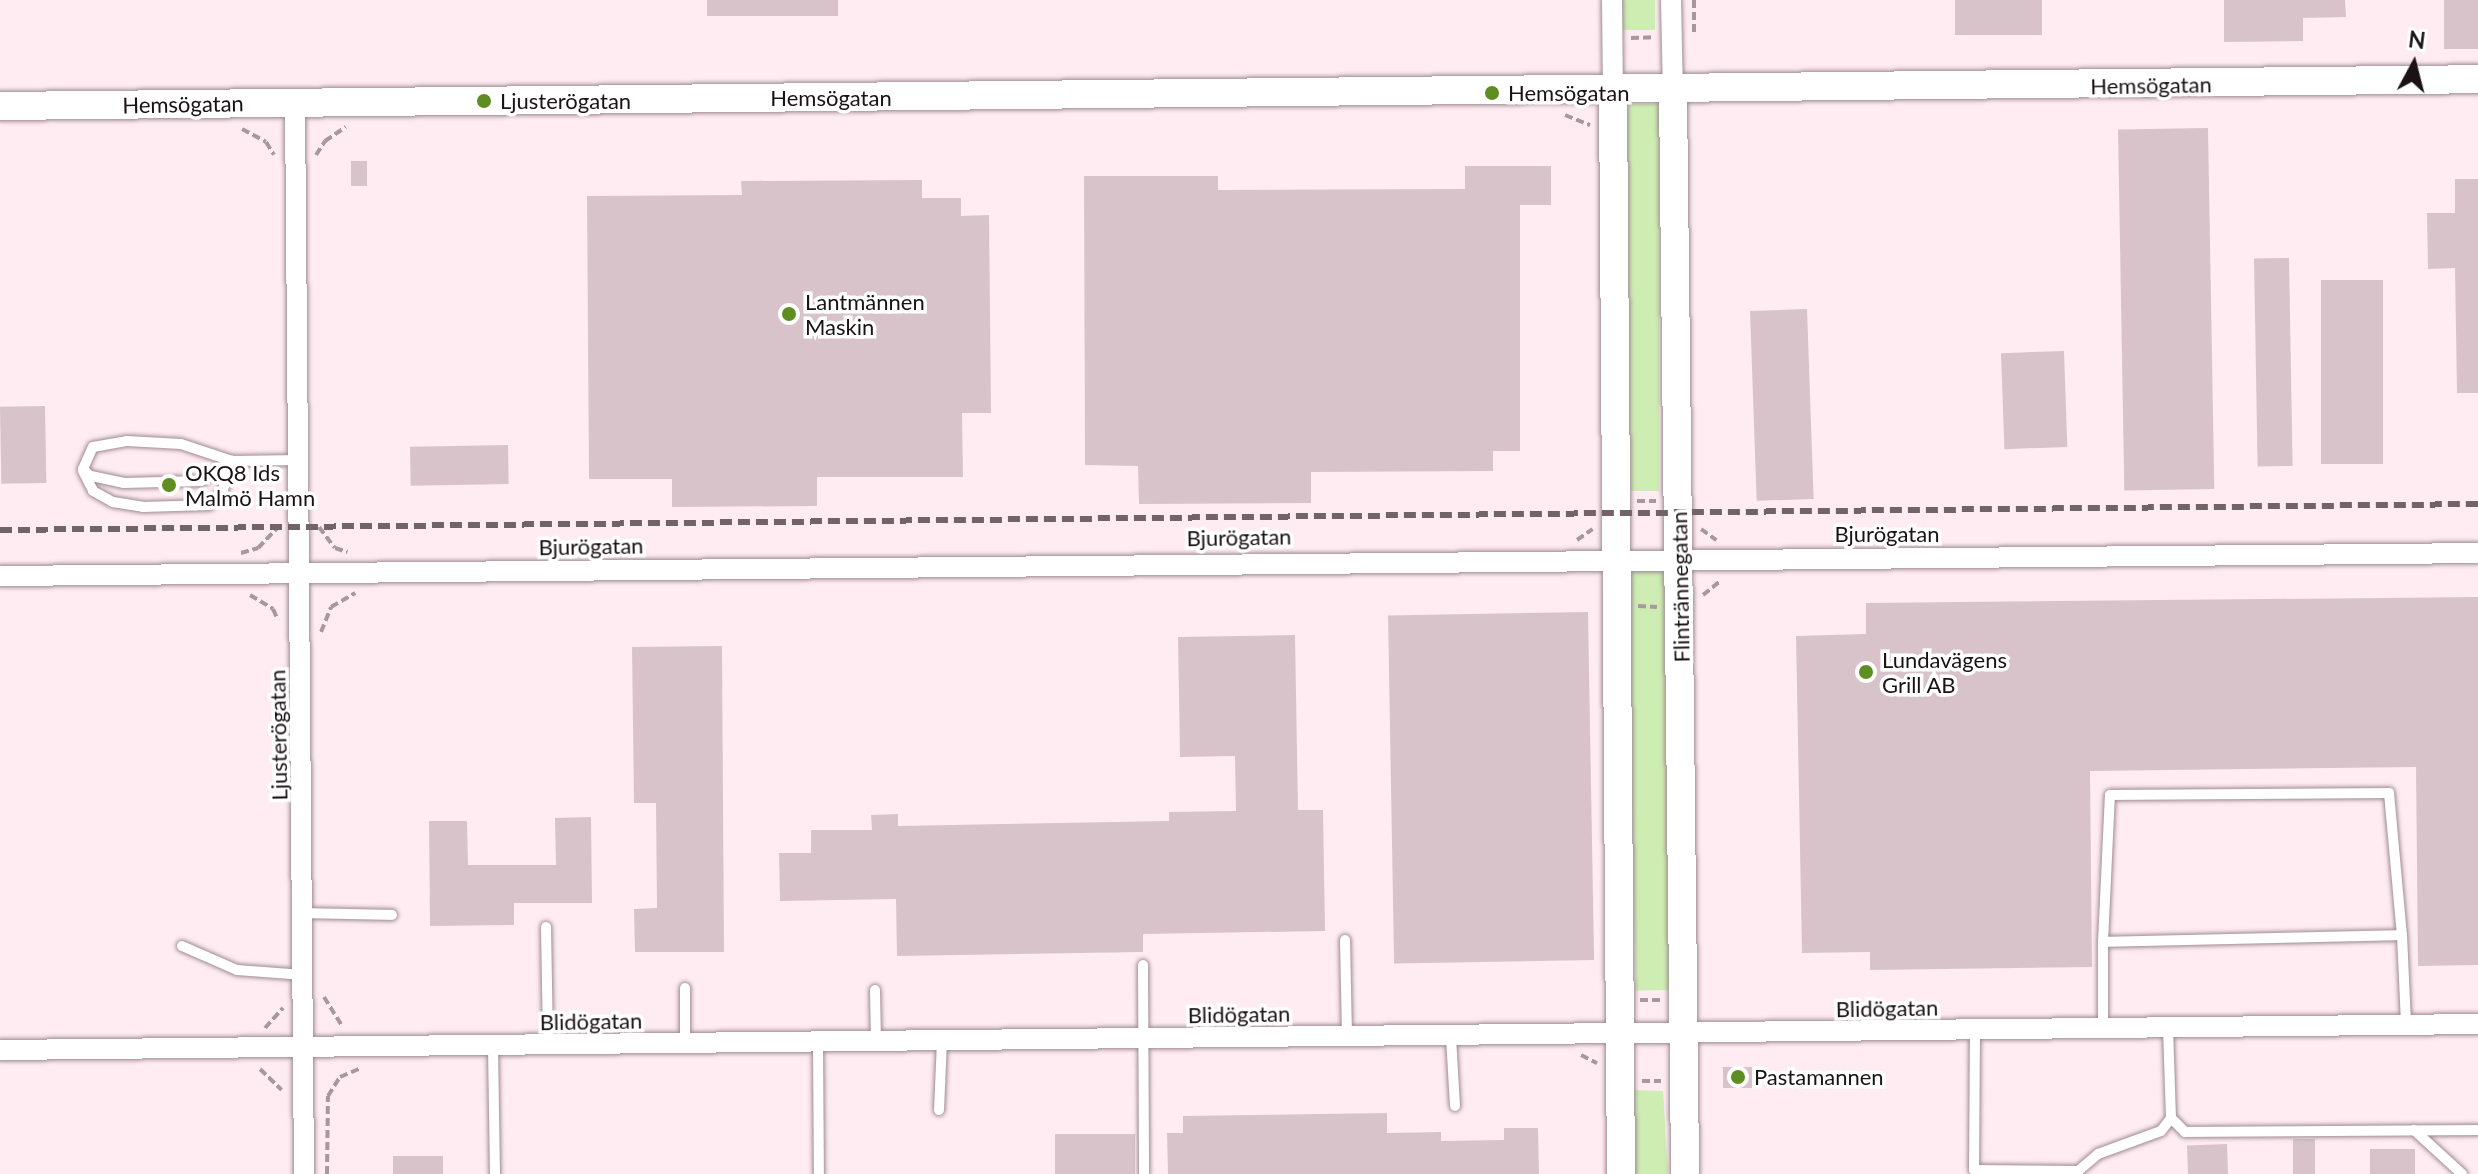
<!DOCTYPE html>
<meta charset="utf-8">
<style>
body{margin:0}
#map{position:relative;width:2478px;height:1174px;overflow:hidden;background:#feecf2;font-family:Lato,sans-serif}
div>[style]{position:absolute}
.green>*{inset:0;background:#ceedb2;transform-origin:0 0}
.building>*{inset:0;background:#d8c3ca;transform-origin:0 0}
.path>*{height:4px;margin-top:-2px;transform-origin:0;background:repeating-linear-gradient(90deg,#a7989d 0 8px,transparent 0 12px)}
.roads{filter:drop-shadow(0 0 2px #9f8b92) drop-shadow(0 0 2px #9f8b92)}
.lane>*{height:10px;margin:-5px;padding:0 5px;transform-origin:5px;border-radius:5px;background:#fff}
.street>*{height:20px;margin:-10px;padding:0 10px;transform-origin:10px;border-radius:10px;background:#fff}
.secondary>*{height:28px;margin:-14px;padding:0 14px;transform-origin:14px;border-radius:14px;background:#fff}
.rail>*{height:6px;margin-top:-3px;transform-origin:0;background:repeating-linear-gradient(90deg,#706468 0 12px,transparent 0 18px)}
.dots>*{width:22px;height:22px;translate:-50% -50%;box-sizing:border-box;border:4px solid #fff;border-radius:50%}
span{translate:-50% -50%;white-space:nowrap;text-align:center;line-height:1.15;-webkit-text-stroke:7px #fff;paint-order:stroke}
.street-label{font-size:22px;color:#1a1215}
.poi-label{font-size:22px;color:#1a1215}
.left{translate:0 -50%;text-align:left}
.north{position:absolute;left:2374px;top:24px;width:80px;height:80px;-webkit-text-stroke:6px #fff;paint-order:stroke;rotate:7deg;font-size:22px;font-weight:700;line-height:32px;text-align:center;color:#1a1215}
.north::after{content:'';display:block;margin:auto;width:28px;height:36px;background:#1a1215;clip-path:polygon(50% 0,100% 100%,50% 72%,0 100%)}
</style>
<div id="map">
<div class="green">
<div style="left:1622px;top:0;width:33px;height:30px"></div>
<div style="left:1624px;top:104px;width:35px;height:387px"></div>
<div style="left:1667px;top:566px;width:424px;height:39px;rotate:89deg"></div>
<div style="clip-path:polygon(1633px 1090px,1663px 1091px,1668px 1174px,1633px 1174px)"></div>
</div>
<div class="building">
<div style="left:707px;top:0;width:131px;height:16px"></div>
<div style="left:1955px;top:0;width:87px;height:35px"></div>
<div style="clip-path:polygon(2224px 0,2345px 0,2346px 17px,2303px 18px,2303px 41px,2224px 42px)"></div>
<div style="left:2444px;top:0;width:34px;height:49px"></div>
<div style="left:2208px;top:128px;width:361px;height:90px;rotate:89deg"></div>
<div style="left:351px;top:161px;width:16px;height:25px"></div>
<div style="clip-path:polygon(1465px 166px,1551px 166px,1551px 205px,1520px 205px,1520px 451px,1493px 451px,1493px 471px,1311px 472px,1311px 503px,1139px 504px,1138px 466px,1085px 465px,1084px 176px,1218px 176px,1218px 190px,1465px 189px)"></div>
<div style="clip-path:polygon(2455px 179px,2478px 179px,2478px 393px,2457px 393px,2455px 268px,2428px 269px,2427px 213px,2455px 213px)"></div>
<div style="clip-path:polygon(922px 180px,922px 198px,961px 198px,961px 216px,989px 215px,991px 413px,962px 413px,963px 477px,817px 477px,817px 506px,672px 507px,672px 479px,589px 479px,587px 196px,742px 195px,741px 181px)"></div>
<div style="left:2289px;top:258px;width:208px;height:35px;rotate:89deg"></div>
<div style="left:2321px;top:280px;width:62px;height:184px"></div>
<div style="left:1807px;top:309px;width:190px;height:57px;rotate:88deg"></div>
<div style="left:2064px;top:351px;width:96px;height:63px;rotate:88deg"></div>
<div style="left:45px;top:406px;width:77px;height:45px;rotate:89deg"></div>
<div style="left:508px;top:445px;width:39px;height:98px;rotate:89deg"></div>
<div style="clip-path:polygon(2478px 597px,2478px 965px,2418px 966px,2416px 767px,2090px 771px,2092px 967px,1870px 970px,1870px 952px,1802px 953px,1796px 636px,1866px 634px,1866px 603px)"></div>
<div style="left:1588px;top:612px;width:348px;height:200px;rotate:89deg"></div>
<div style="clip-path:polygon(1295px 635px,1298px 810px,1323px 810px,1325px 931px,1143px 934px,1143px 952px,897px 956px,896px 899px,780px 901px,779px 853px,811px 853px,811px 830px,872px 830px,871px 815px,898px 814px,898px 826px,1169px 821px,1169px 812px,1236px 811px,1235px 756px,1180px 757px,1178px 637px)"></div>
<div style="clip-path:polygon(722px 646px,724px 952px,635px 952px,634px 909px,657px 908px,656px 803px,634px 803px,632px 647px)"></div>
<div style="clip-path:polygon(591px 817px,592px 903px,514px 903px,514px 925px,430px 926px,429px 821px,467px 821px,468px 865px,556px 865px,555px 818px)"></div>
<div style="left:1723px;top:1067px;width:29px;height:21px"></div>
<div style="clip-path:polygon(1387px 1113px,1387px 1133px,1441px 1132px,1441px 1141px,1504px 1140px,1504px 1128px,1538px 1128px,1539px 1174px,1168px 1174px,1167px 1133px,1183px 1133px,1183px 1116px)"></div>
<div style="left:1055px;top:1134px;width:80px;height:40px"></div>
<div style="left:2293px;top:1139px;width:22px;height:35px"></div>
<div style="left:2227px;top:1144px;width:30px;height:40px;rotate:88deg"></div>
<div style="left:2370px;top:1149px;width:45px;height:25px"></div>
<div style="left:393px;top:1156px;width:50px;height:18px"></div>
</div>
<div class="path">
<div style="left:1694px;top:0;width:36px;rotate:90deg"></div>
<div style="left:1631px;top:38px;width:24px;rotate:-2deg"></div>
<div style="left:1565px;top:115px;width:27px;rotate:22deg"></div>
<div style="left:242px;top:129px;width:27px;rotate:28deg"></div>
<div style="left:266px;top:142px;width:15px;rotate:58deg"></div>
<div style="left:316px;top:155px;width:17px;rotate:-57deg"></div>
<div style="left:325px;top:141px;width:25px;rotate:-34deg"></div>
<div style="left:1637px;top:501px;width:19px"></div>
<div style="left:319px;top:527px;width:26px;rotate:53deg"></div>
<div style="left:335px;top:548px;width:13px;rotate:18deg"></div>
<div style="left:1701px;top:529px;width:19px;rotate:36deg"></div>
<div style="left:1577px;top:540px;width:19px;rotate:-35deg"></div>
<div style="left:241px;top:553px;width:18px;rotate:-16deg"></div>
<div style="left:258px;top:548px;width:29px;rotate:-46deg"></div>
<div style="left:250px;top:595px;width:27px;rotate:31deg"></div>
<div style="left:273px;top:609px;width:12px;rotate:66deg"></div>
<div style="left:1703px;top:595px;width:22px;rotate:-39deg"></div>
<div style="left:1638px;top:606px;width:19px;rotate:3deg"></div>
<div style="left:321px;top:632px;width:27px;rotate:-68deg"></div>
<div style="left:331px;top:607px;width:28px;rotate:-30deg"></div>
<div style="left:324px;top:997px;width:34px;rotate:58deg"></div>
<div style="left:1640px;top:1000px;width:20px"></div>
<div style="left:265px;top:1028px;width:27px;rotate:-48deg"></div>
<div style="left:1581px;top:1055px;width:18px;rotate:27deg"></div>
<div style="left:260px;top:1069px;width:30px;rotate:44deg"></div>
<div style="left:1642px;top:1081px;width:19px"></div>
<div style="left:327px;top:1174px;width:78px;rotate:-89.3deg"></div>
<div style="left:328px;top:1096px;width:22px;rotate:-58deg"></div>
<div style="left:340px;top:1077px;width:23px;rotate:-23deg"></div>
</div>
<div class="roads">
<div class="lane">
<div style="left:232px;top:461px;width:37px;rotate:147deg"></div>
<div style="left:201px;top:481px;width:77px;rotate:178.5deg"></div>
<div style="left:124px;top:483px;width:35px;rotate:-168deg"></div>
<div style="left:90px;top:476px;width:10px;rotate:-135deg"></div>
<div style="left:83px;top:469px;width:24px;rotate:-66deg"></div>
<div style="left:93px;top:447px;width:35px;rotate:-10deg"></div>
<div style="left:127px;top:441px;width:54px;rotate:3.2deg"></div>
<div style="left:181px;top:444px;width:54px;rotate:18.4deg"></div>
<div style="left:232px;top:461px;width:67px;rotate:-0.9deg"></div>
<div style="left:83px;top:471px;width:22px;rotate:63deg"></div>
<div style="left:93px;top:491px;width:23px;rotate:29deg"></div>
<div style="left:113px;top:502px;width:30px;rotate:9deg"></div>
<div style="left:143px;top:507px;width:66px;rotate:-1.7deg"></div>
<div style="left:209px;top:505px;width:18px;rotate:-43deg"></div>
<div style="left:222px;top:493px;width:34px;rotate:-73deg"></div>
<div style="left:304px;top:913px;width:88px;rotate:1.3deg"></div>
<div style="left:546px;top:927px;width:118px;rotate:89deg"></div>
<div style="left:1345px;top:940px;width:97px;rotate:88.8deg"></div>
<div style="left:2103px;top:942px;width:147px;rotate:-87.3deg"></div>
<div style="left:2110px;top:795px;width:279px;rotate:-0.4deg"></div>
<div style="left:2389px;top:793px;width:143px;rotate:84.8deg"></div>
<div style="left:182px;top:946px;width:60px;rotate:23.6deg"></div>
<div style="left:237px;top:970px;width:67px;rotate:4.3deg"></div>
<div style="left:1143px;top:965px;width:209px;rotate:89.7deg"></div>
<div style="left:685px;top:988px;width:56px;rotate:90deg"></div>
<div style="left:875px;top:990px;width:52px;rotate:88.9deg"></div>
<div style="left:2168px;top:1028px;width:90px;rotate:88.1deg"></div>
<div style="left:2171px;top:1118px;width:20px;rotate:45deg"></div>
<div style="left:2185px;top:1132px;width:293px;rotate:-0.4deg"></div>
<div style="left:2103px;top:1029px;width:87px;rotate:-90deg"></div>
<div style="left:2103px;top:942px;width:299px;rotate:-1.3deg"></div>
<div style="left:2402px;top:935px;width:89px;rotate:87.4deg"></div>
<div style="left:1975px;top:1031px;width:139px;rotate:90.4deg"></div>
<div style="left:1974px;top:1170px;width:104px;rotate:0.6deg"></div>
<div style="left:2078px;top:1171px;width:26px;rotate:-40deg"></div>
<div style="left:2098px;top:1154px;width:67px;rotate:-20.1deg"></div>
<div style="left:2161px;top:1131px;width:16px;rotate:-52deg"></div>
<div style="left:1451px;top:1037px;width:69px;rotate:86.7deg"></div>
<div style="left:818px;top:1044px;width:130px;rotate:89.6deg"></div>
<div style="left:493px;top:1047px;width:127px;rotate:89.1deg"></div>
<div style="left:939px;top:1110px;width:69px;rotate:-87.5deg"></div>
<div style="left:2414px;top:1130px;width:65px;rotate:42.5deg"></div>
</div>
<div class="street">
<div style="left:1612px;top:0;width:92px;rotate:89.4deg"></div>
<div style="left:1671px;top:0;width:92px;rotate:88.8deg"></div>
<div style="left:295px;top:103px;width:1071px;rotate:89.52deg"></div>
<div style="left:0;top:576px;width:2478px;rotate:-0.53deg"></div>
<div style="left:0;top:1050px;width:2478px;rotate:-0.6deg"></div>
</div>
<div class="secondary">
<div style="left:1613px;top:92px;width:1082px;rotate:89.58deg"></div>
<div style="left:1673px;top:92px;width:1082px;rotate:89.36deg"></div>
<div style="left:0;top:106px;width:2478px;rotate:-0.62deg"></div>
</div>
</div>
<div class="rail">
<div style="left:0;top:530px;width:2478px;rotate:-0.6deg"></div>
</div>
<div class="dots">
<div style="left:1492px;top:93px;background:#5e8d22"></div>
<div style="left:484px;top:101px;background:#5e8d22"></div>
<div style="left:789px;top:314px;background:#5e8d22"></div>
<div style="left:169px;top:485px;background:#5e8d22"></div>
<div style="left:1866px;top:672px;background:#5e8d22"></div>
<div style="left:1738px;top:1077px;background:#5e8d22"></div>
</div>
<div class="street-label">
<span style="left:2151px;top:85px;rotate:-1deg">Hemsögatan</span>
<span style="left:831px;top:98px">Hemsögatan</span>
<span style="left:183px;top:104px;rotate:-1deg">Hemsögatan</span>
<span style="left:1887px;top:534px">Bjurögatan</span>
<span style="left:1239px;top:537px;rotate:-1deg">Bjurögatan</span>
<span style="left:591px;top:546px;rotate:-1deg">Bjurögatan</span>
<span style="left:1680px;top:587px;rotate:-91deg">Flintrännegatan</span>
<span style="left:278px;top:735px;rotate:-91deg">Ljusterögatan</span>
<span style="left:1887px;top:1008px;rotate:-1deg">Blidögatan</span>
<span style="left:1239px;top:1014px;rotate:-1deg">Blidögatan</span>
<span style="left:591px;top:1021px;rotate:-1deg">Blidögatan</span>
</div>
<div class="poi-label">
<span class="left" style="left:1508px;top:93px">Hemsögatan</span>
<span class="left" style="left:500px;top:101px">Ljusterögatan</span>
<span class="left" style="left:805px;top:314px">Lantmännen<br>Maskin</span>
<span class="left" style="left:185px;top:485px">OKQ8 Ids<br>Malmö Hamn</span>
<span class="left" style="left:1882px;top:672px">Lundavägens<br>Grill AB</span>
<span class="left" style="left:1754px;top:1077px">Pastamannen</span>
</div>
<div class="north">N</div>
</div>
